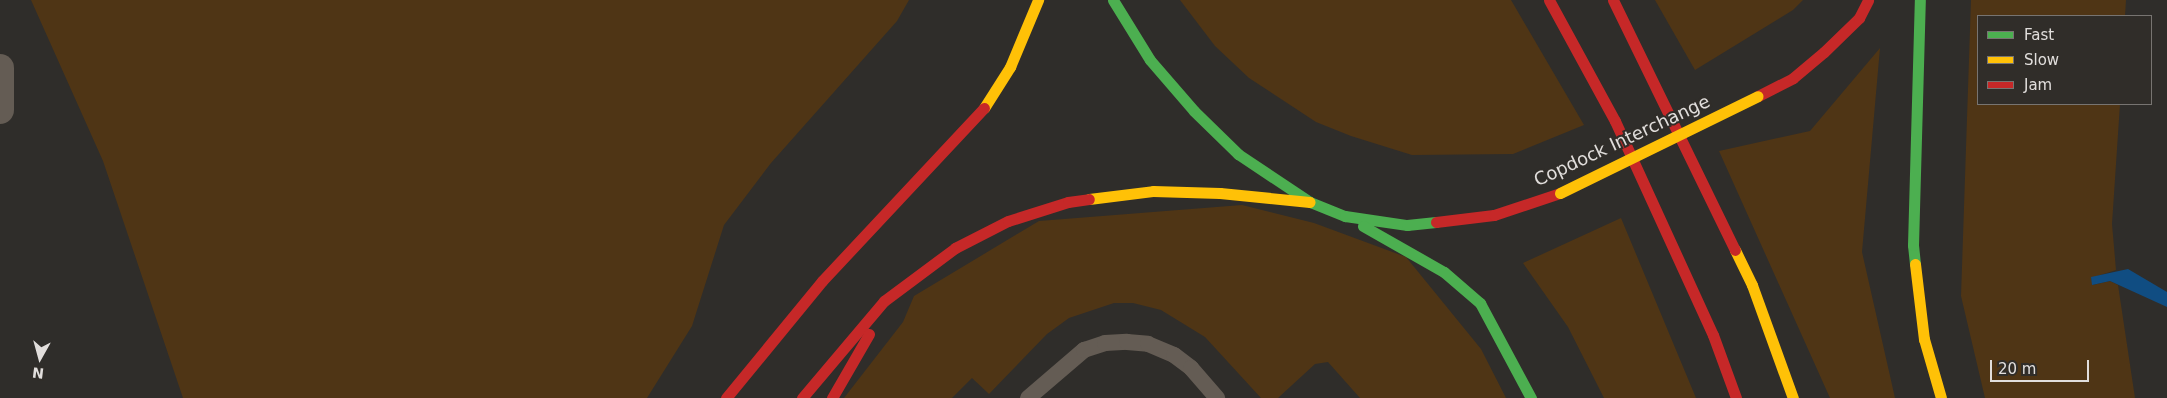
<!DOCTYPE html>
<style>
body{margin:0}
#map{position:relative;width:2167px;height:398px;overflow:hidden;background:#2f2d2a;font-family:"DejaVu Sans",sans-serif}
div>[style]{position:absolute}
.green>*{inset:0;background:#4f3515}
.water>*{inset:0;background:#104d82}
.lane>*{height:16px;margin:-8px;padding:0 8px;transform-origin:8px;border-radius:8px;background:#645c54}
.street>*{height:28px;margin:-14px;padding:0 14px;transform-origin:14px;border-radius:14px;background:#645c54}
.fast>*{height:11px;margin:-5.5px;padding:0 5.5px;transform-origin:5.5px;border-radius:5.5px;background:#4caf50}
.slow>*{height:11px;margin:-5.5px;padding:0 5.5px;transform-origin:5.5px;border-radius:5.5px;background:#ffc107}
.jam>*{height:11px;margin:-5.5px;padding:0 5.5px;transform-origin:5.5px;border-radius:5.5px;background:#c62828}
.slow-bridge>*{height:11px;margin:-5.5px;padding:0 5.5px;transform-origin:5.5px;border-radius:5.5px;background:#ffc107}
span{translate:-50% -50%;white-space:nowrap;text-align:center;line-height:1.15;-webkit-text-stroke:4px #302d29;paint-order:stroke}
.street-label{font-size:18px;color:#e1dedc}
.legend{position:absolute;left:1977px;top:15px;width:175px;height:90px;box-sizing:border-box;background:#302d29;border:1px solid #777471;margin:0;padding:6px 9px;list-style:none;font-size:15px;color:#e1dedc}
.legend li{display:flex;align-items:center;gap:10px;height:25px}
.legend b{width:25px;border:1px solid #777471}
.north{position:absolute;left:15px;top:333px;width:50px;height:50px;-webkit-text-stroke:4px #302d29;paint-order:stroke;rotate:187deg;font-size:14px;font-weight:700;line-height:20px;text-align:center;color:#e1dedc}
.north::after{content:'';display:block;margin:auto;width:18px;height:22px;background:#e1dedc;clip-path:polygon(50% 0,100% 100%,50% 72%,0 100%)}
.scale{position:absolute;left:1990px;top:360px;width:99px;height:22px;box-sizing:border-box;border:2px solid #e1dedc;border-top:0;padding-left:6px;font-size:15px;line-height:18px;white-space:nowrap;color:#e1dedc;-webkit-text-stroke:4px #302d29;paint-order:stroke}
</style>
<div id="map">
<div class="green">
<div style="clip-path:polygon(31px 0,909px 0,897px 21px,771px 163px,724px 225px,692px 326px,647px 398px,183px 398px,103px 161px)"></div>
<div style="clip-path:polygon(1180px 0,1511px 0,1584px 125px,1513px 154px,1412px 155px,1351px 136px,1316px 122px,1249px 78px,1215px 46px)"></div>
<div style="clip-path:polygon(1655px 0,1803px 0,1793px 10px,1695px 70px)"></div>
<div style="clip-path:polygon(1971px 0,2126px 0,2125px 16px,1978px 16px,1978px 104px,2120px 104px,2112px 224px,2116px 270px,2091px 278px,2093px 285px,2110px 281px,2118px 285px,2135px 398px,1985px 398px,1961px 296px)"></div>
<div style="clip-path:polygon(1880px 48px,1862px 252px,1895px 398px,1830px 398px,1719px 151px,1810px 131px)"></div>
<div style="clip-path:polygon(1242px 205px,1314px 223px,1406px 257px,1481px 349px,1506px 398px,1360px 398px,1328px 362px,1315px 364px,1278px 398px,1261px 398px,1205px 337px,1161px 310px,1133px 303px,1114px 303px,1069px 318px,1047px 334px,989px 394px,972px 378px,952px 398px,844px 398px,903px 322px,914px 296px,1039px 221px)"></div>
<div style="clip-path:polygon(1621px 218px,1696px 398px,1604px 398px,1568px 327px,1523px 263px)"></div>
</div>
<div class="water">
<div style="clip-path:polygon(2128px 269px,2167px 292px,2167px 307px,2110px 281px,2092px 285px,2091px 277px)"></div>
</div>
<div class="lane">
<div style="left:1028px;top:398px;width:74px;rotate:-40.6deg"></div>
<div style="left:1084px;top:350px;width:22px;rotate:-18deg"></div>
<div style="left:1105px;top:343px;width:22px;rotate:-3deg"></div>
<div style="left:1127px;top:342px;width:21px;rotate:5deg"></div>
<div style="left:1148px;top:344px;width:28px;rotate:23deg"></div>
<div style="left:1174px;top:355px;width:21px;rotate:37deg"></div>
<div style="left:1191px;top:368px;width:40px;rotate:49deg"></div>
</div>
<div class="street">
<div style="left:0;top:68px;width:42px;rotate:90deg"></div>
</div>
<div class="fast">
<div style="left:1113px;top:0;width:70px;rotate:58.3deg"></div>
<div style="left:1150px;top:60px;width:67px;rotate:49.2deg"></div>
<div style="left:1194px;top:111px;width:62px;rotate:44.3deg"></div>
<div style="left:1238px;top:154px;width:87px;rotate:33.7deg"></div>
<div style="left:1310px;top:202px;width:38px;rotate:22deg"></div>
<div style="left:1345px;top:216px;width:63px;rotate:8.3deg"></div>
<div style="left:1407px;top:225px;width:29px;rotate:-6deg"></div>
<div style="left:1363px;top:226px;width:93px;rotate:29.6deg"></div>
<div style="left:1444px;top:272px;width:48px;rotate:40.7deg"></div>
<div style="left:1480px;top:303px;width:108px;rotate:61.8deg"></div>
<div style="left:1915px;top:264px;width:19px;rotate:-96deg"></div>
<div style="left:1913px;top:245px;width:245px;rotate:-88.4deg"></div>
</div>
<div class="slow">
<div style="left:984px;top:108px;width:49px;rotate:-57.6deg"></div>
<div style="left:1010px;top:67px;width:73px;rotate:-67.3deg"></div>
<div style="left:1089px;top:199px;width:64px;rotate:-7.1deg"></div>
<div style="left:1153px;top:191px;width:67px;rotate:1.7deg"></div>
<div style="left:1220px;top:193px;width:90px;rotate:5.7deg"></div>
<div style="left:1735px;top:250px;width:39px;rotate:64deg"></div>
<div style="left:1752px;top:285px;width:120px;rotate:70.1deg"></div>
<div style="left:1915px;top:264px;width:76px;rotate:83.2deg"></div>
<div style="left:1924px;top:339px;width:61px;rotate:73.9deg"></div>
</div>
<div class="jam">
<div style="left:1549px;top:0;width:138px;rotate:61.4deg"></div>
<div style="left:1615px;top:121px;width:235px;rotate:65.4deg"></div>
<div style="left:1713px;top:335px;width:67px;rotate:69.9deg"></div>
<div style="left:1613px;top:0;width:278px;rotate:64deg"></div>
<div style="left:1758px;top:96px;width:39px;rotate:-27deg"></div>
<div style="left:1793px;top:78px;width:40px;rotate:-40deg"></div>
<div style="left:1824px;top:52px;width:49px;rotate:-44.2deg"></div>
<div style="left:1859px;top:18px;width:20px;rotate:-63deg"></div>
<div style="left:1436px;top:222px;width:58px;rotate:-6.9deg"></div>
<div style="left:1494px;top:215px;width:70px;rotate:-18.4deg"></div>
<div style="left:726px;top:398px;width:151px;rotate:-50.6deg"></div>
<div style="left:822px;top:281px;width:237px;rotate:-46.9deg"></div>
<div style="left:802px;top:398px;width:127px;rotate:-49.8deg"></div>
<div style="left:884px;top:301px;width:89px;rotate:-36.7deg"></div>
<div style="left:955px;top:248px;width:59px;rotate:-27deg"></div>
<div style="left:1008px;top:221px;width:63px;rotate:-17.6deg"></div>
<div style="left:1068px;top:202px;width:21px;rotate:-8deg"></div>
<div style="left:832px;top:398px;width:74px;rotate:-60deg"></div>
</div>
<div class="slow-bridge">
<div style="left:1560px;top:193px;width:220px;rotate:-26.1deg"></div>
</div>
<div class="street-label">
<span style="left:1622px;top:141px;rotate:-25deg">Copdock Interchange</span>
</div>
<ul class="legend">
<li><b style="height:6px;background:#4caf50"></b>Fast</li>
<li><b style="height:6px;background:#ffc107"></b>Slow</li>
<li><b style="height:6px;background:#c62828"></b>Jam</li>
</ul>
<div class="north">N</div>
<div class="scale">20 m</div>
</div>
